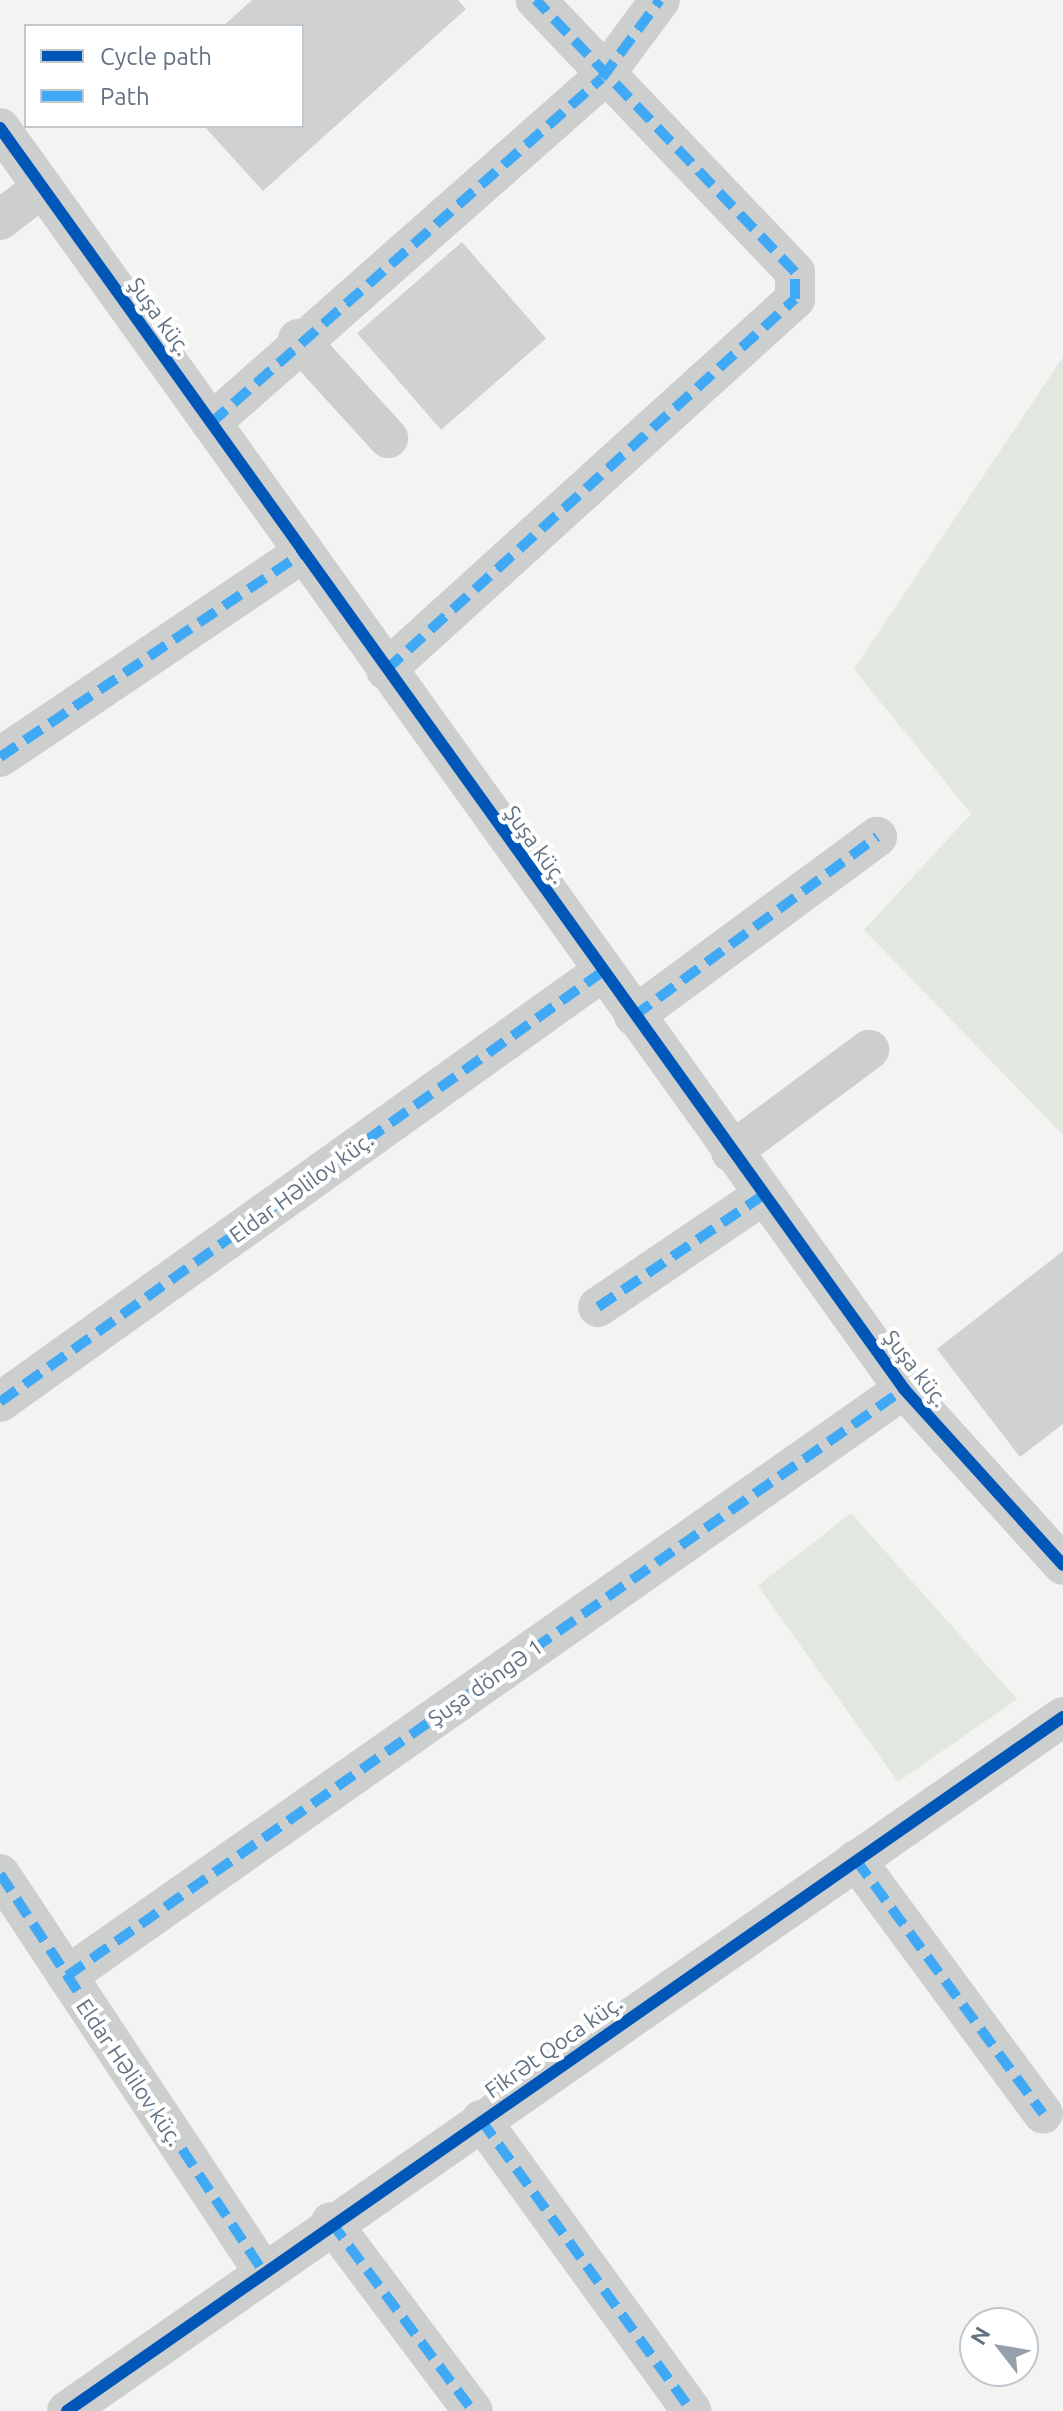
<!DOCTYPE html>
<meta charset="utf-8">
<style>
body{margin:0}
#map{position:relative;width:1063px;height:2411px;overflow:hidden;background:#f3f4f1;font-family:Ubuntu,sans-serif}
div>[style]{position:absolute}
.green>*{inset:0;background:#e2e7df}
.building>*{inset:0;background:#d0d1d1;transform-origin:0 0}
.minor>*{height:40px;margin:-20px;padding:0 20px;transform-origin:20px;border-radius:20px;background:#cdcece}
.quiet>*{height:10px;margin-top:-5px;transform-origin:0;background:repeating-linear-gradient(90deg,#3fa9f5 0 20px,transparent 0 30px)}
.cycleway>*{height:12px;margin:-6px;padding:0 6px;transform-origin:6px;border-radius:6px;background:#0057b8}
span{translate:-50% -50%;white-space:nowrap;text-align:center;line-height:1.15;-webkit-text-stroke:8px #fff;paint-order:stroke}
.street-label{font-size:22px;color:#627283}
.legend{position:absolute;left:24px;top:24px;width:280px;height:104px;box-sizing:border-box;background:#fff;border:2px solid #c0c7cd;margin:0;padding:10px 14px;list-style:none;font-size:24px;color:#627283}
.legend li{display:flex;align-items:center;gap:16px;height:40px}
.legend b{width:40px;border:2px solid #c0c7cd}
.north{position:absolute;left:959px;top:2307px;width:80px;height:80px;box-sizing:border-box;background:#fff;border:2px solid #c0c7cd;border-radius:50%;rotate:301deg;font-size:22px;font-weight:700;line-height:32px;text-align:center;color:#627283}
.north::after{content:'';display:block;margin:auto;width:28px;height:36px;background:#95a0aa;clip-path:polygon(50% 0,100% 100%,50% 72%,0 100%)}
</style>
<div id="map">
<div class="green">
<div style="clip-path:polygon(1063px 357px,1063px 1135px,864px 930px,971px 814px,854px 669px)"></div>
<div style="clip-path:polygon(851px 1513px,1017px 1699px,898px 1782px,758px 1586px)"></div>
</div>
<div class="building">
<div style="clip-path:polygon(252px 0,458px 0,466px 9px,263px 191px,204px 126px,302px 126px,302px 26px,223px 26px)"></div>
<div style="left:462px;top:242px;width:128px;height:139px;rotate:49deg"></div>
<div style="clip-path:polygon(1063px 1251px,1063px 1424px,1020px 1457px,937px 1349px)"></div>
</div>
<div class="minor">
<div style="left:0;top:128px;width:1552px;rotate:54.36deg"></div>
<div style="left:904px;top:1389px;width:237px;rotate:47.9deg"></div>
<div style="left:0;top:220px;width:54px;rotate:-37.5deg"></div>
<div style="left:298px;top:339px;width:134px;rotate:47.7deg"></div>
<div style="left:211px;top:423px;width:521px;rotate:-41.42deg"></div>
<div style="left:602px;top:78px;width:97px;rotate:-53.4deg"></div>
<div style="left:386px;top:670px;width:552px;rotate:-42.21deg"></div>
<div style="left:795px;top:299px;width:27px;rotate:-90deg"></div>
<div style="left:795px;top:272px;width:376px;rotate:-133.6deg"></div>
<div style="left:0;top:757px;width:367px;rotate:-34deg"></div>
<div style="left:634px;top:1016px;width:302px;rotate:-36.4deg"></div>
<div style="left:731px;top:1152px;width:172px;rotate:-36.5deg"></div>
<div style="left:598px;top:1307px;width:198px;rotate:-34.1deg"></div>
<div style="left:0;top:1402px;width:740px;rotate:-35.54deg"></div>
<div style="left:856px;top:1860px;width:315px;rotate:53.6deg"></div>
<div style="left:0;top:1874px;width:473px;rotate:56.5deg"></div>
<div style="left:67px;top:1976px;width:1022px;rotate:-35.04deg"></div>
<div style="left:481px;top:2120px;width:359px;rotate:54.1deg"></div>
<div style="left:331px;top:2222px;width:236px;rotate:53.1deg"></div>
<div style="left:67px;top:2411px;width:1214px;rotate:-34.87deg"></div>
</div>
<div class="quiet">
<div style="left:211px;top:423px;width:521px;rotate:-41.42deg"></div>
<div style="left:602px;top:78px;width:97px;rotate:-53.4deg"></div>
<div style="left:386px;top:670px;width:552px;rotate:-42.21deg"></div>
<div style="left:795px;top:299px;width:27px;rotate:-90deg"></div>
<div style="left:795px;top:272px;width:376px;rotate:-133.6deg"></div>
<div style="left:0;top:757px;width:367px;rotate:-34deg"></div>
<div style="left:634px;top:1016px;width:302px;rotate:-36.4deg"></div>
<div style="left:598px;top:1307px;width:198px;rotate:-34.1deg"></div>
<div style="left:0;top:1402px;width:740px;rotate:-35.54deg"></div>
<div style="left:856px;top:1860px;width:315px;rotate:53.6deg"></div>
<div style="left:0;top:1874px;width:473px;rotate:56.5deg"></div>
<div style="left:67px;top:1976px;width:1022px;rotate:-35.04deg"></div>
<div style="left:481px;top:2120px;width:359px;rotate:54.1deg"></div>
<div style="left:331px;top:2222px;width:236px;rotate:53.1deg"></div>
</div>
<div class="cycleway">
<div style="left:0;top:128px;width:1552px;rotate:54.36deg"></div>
<div style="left:904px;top:1389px;width:237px;rotate:47.9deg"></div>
<div style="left:67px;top:2411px;width:1214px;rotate:-34.87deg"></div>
</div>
<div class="street-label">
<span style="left:160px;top:316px;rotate:54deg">Şuşa küç.</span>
<span style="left:536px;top:844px;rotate:54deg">Şuşa küç.</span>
<span style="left:301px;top:1187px;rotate:-36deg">Eldar Həlilov küç.</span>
<span style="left:916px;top:1368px;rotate:52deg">Şuşa küç.</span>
<span style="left:485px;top:1682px;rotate:-35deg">Şuşa döngə 1</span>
<span style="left:553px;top:2046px;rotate:-35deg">Fikrət Qoca küç.</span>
<span style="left:130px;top:2072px;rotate:56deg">Eldar Həlilov küç.</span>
</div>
<ul class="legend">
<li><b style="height:10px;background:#0057b8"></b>Cycle path</li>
<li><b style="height:10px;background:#3fa9f5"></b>Path</li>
</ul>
<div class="north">N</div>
</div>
